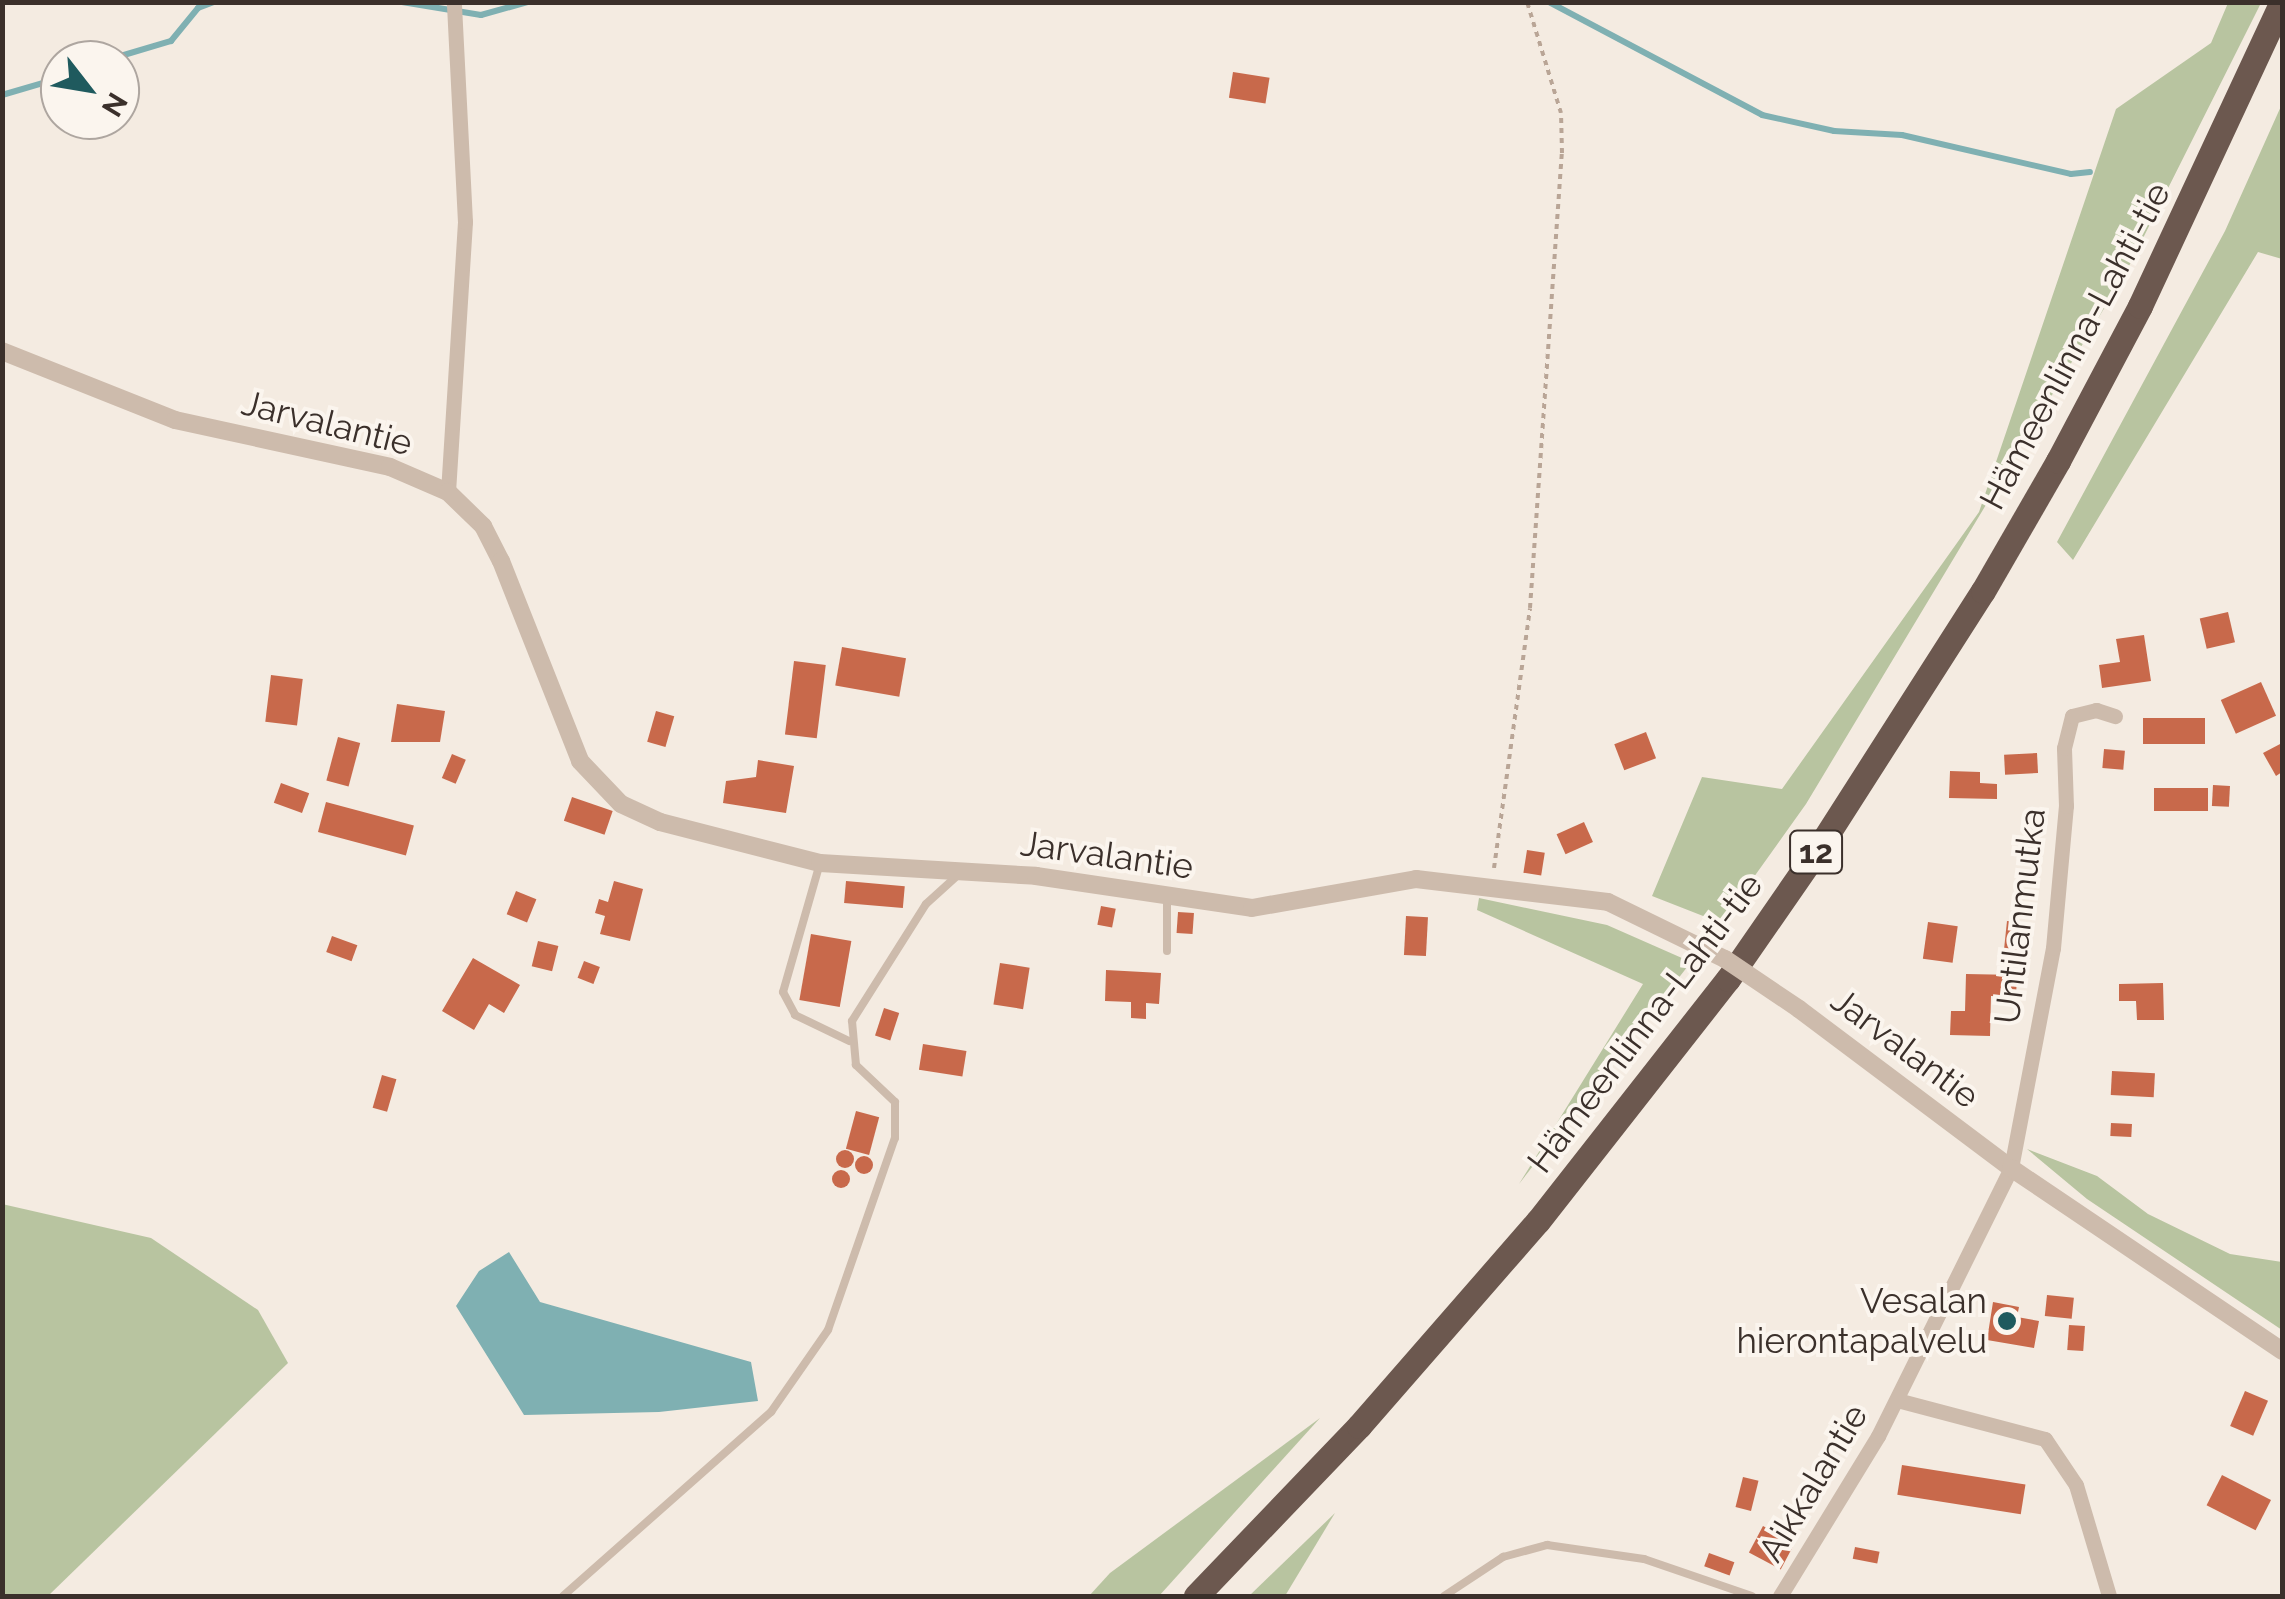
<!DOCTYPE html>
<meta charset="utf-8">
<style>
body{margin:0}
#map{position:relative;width:2285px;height:1599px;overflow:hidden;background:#f4ebe1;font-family:Raleway,sans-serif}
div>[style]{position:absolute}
.green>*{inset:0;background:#b8c4a0}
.water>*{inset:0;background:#7fb0b2}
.stream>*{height:6px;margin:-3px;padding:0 3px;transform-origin:3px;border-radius:3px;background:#7fb0b2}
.building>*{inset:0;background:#c8694b;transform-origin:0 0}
.round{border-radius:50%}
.path>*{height:4px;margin-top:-2px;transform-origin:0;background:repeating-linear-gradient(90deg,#b9a596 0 5px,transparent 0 10px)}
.service>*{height:8px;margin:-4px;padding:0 4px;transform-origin:4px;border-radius:4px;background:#cdbbac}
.minor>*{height:15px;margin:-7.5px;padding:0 7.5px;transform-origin:7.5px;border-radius:7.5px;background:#cdbbac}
.tertiary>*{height:18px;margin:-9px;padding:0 9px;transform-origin:9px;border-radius:9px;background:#cdbbac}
.trunk>*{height:25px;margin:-12.5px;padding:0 12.5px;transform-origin:12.5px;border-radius:12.5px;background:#6c584f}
.tertiary-bridge>*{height:18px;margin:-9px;padding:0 9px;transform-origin:9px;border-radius:9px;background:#cdbbac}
.dots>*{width:28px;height:28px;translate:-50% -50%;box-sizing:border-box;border:5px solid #fbf5ee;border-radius:50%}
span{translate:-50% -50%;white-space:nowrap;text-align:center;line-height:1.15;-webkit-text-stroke:8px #fbf5ee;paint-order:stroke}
.shield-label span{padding:2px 8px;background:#fbf5ee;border:2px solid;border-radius:8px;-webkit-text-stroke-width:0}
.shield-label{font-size:32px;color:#3b302b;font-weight:700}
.street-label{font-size:35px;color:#3b302b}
.poi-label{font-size:35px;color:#3b302b}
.right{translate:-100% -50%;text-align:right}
.frame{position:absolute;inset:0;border:5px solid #3b302b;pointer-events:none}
.north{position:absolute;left:40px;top:40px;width:100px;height:100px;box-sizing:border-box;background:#fbf5ee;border:2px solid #aea6a0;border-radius:50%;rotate:121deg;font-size:28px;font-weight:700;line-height:40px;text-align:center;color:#3b302b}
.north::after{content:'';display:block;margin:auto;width:35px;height:45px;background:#1f5a5e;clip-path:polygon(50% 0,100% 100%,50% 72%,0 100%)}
</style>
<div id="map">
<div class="green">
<div style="clip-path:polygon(2228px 3px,2261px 3px,2126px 272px,1806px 804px,1721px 923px,1652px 896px,1702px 777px,1782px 789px,1979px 512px,2116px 109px,2211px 43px)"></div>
<div style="clip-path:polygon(2282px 104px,2282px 259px,2258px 252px,2073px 560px,2057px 542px,2225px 231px)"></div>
<div style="clip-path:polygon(1479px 898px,1607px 925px,1691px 962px,1519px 1184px,1643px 984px,1477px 910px)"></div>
<div style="clip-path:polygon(2027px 1149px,2097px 1176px,2148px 1214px,2230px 1254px,2282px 1262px,2282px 1330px,2087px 1199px)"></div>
<div style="clip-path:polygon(2px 1204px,151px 1238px,258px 1310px,288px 1363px,48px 1596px,3px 1596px)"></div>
<div style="clip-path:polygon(1320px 1418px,1159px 1596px,1089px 1596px,1110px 1573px)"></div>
<div style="clip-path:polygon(1335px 1513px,1285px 1596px,1249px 1596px)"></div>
</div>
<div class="water">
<div style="clip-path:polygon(509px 1252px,540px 1302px,751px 1362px,758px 1401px,659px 1412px,524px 1415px,456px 1306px,479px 1271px)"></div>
</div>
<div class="stream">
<div style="left:402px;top:2px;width:80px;rotate:9.3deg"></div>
<div style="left:481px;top:15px;width:49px;rotate:-15.5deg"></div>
<div style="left:1549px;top:2px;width:241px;rotate:27.9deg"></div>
<div style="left:1762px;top:115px;width:74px;rotate:12.5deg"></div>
<div style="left:1834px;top:131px;width:68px;rotate:3.4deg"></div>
<div style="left:1902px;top:135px;width:173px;rotate:13deg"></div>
<div style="left:2071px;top:174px;width:19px;rotate:-6deg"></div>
<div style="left:107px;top:60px;width:67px;rotate:-16.5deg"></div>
<div style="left:171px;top:41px;width:43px;rotate:-50.7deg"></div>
<div style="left:198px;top:8px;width:17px;rotate:-21deg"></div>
<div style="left:2px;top:95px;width:60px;rotate:-16.3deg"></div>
</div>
<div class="building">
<div style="left:1233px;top:72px;width:37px;height:26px;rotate:9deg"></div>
<div style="left:2228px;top:612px;width:31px;height:29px;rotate:77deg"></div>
<div style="clip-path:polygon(2144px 635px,2151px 681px,2102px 688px,2099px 665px,2120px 662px,2116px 639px)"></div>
<div style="left:842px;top:647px;width:65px;height:39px;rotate:10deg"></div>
<div style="left:794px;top:661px;width:32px;height:74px;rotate:7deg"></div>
<div style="left:271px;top:675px;width:32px;height:47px;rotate:7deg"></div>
<div style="left:2261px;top:682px;width:37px;height:44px;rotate:66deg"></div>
<div style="clip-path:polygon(397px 704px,445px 711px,440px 742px,391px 742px)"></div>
<div style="left:656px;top:711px;width:19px;height:32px;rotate:16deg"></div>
<div style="left:2205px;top:718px;width:26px;height:62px;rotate:90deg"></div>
<div style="left:1646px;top:732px;width:28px;height:34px;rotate:69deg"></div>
<div style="left:338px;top:737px;width:23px;height:45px;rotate:15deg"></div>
<div style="clip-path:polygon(2282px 743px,2282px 772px,2276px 776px,2263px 753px)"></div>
<div style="left:2104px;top:749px;width:21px;height:19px;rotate:5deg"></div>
<div style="left:2037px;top:753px;width:20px;height:33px;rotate:87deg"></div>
<div style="left:452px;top:754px;width:15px;height:26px;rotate:23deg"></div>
<div style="clip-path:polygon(758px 760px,794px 766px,786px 813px,723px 803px,726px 781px,756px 777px)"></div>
<div style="clip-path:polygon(1950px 771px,1980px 772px,1980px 783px,1997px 784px,1997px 799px,1949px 798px)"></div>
<div style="left:281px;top:783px;width:30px;height:21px;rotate:20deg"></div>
<div style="left:2213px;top:785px;width:17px;height:21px;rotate:3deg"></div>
<div style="left:2208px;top:788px;width:23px;height:54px;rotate:90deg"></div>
<div style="left:572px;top:797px;width:43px;height:25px;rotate:19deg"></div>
<div style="left:326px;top:802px;width:91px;height:31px;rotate:15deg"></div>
<div style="left:1584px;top:822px;width:22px;height:30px;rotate:66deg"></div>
<div style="left:1527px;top:850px;width:18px;height:23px;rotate:9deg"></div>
<div style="clip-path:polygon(614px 881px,643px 889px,630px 941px,600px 934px,605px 916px,595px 913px,599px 899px,608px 902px)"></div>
<div style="left:846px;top:881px;width:59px;height:22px;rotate:5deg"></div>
<div style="left:516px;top:891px;width:22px;height:25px;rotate:22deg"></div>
<div style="left:1101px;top:906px;width:15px;height:19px;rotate:11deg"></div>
<div style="left:1178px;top:912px;width:16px;height:21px;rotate:4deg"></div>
<div style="left:1406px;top:916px;width:22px;height:39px;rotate:3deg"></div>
<div style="left:2007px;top:921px;width:20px;height:33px;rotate:6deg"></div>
<div style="left:1928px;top:922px;width:30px;height:37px;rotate:8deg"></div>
<div style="left:811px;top:934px;width:41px;height:67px;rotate:10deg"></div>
<div style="left:332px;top:936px;width:27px;height:17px;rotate:20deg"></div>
<div style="left:538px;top:941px;width:21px;height:26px;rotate:14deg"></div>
<div style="clip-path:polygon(473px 958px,520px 985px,504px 1013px,489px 1004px,474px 1030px,442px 1011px)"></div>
<div style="left:584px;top:961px;width:17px;height:18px;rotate:21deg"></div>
<div style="left:1000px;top:963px;width:30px;height:42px;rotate:9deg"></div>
<div style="clip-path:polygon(1106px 970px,1161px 973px,1159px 1004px,1146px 1003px,1146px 1019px,1131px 1018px,1131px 1002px,1105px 1001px)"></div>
<div style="clip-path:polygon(1966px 974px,2017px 975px,2016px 997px,1991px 996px,1990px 1036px,1950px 1035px,1951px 1011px,1965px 1011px)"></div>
<div style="clip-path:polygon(2163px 983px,2164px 1020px,2137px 1020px,2136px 1001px,2119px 1001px,2119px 984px)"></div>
<div style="left:884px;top:1008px;width:16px;height:29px;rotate:18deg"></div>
<div style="left:923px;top:1044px;width:44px;height:26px;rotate:9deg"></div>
<div style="left:2112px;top:1071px;width:43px;height:24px;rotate:3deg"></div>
<div style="left:382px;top:1075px;width:15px;height:34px;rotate:16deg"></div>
<div style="left:856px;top:1111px;width:24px;height:39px;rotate:15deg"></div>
<div style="left:2111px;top:1123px;width:21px;height:13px;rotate:3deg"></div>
<div class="round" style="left:836px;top:1150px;width:18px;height:18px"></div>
<div class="round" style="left:855px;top:1156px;width:18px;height:18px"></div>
<div class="round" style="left:832px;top:1170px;width:18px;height:18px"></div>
<div style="left:2047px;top:1295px;width:27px;height:21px;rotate:6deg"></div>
<div style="clip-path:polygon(1993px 1302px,2019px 1307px,2017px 1317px,2039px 1321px,2034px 1348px,1987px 1340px)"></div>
<div style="left:2069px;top:1325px;width:16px;height:25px;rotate:4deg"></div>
<div style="left:2245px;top:1391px;width:25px;height:38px;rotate:23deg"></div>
<div style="left:1902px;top:1465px;width:125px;height:30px;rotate:9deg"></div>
<div style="left:2222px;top:1475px;width:55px;height:34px;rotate:27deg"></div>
<div style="left:1743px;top:1477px;width:16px;height:31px;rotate:14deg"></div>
<div style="left:1763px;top:1526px;width:36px;height:30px;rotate:28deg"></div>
<div style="left:1855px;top:1547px;width:25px;height:12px;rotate:11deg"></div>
<div style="left:1709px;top:1553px;width:27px;height:14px;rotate:20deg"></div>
</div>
<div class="path">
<div style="left:1494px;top:868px;width:262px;rotate:-82.1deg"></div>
<div style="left:1530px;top:608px;width:456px;rotate:-86deg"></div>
<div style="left:1562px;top:153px;width:40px;rotate:-91.4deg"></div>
<div style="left:1561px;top:113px;width:116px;rotate:-107deg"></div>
</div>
<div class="service">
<div style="left:820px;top:863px;width:134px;rotate:106deg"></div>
<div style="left:783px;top:992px;width:26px;rotate:62deg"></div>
<div style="left:795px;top:1015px;width:60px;rotate:25.7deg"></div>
<div style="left:1167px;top:895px;width:56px;rotate:90deg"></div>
<div style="left:563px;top:1596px;width:278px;rotate:-41.5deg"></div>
<div style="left:771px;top:1412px;width:100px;rotate:-55.2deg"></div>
<div style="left:828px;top:1330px;width:203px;rotate:-70.8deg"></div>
<div style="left:895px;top:1138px;width:36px;rotate:-90deg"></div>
<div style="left:895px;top:1102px;width:54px;rotate:-136.5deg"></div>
<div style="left:856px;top:1065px;width:44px;rotate:-95.2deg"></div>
<div style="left:852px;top:1021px;width:138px;rotate:-57.7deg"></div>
<div style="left:926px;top:904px;width:42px;rotate:-42.1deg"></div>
<div style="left:1444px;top:1596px;width:71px;rotate:-33.5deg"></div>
<div style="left:1503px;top:1557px;width:46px;rotate:-15.3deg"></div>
<div style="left:1547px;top:1545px;width:98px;rotate:8.2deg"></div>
<div style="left:1644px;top:1559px;width:114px;rotate:18.9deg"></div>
</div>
<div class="minor">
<div style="left:448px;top:492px;width:271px;rotate:-86.4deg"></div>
<div style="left:465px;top:222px;width:220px;rotate:-92.9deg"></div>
<div style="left:1897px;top:1400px;width:153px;rotate:14.8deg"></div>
<div style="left:2045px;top:1439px;width:55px;rotate:56deg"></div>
<div style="left:2076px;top:1485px;width:116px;rotate:73.4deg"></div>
<div style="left:1780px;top:1596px;width:188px;rotate:-58.5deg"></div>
<div style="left:1878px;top:1436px;width:299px;rotate:-63.6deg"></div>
<div style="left:2011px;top:1168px;width:224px;rotate:-79.2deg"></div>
<div style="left:2053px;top:948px;width:143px;rotate:-84.8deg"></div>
<div style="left:2066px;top:806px;width:58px;rotate:-92deg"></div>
<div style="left:2064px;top:748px;width:33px;rotate:-76deg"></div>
<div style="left:2072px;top:716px;width:25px;rotate:-14deg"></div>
<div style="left:2096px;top:710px;width:20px;rotate:18deg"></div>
</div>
<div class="tertiary">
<div style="left:2px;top:351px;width:186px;rotate:21.7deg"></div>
<div style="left:175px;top:420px;width:220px;rotate:12.3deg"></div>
<div style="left:390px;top:467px;width:63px;rotate:23.3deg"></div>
<div style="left:448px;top:492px;width:49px;rotate:44.2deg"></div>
<div style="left:483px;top:526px;width:39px;rotate:63deg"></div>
<div style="left:501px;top:561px;width:215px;rotate:68.4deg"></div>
<div style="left:580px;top:761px;width:59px;rotate:46.4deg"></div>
<div style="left:621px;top:804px;width:43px;rotate:24.8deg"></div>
<div style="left:660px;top:822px;width:165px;rotate:14.4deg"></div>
<div style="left:820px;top:863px;width:216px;rotate:3.4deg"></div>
<div style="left:1036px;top:876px;width:218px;rotate:8.4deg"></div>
<div style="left:1252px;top:908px;width:167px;rotate:-10deg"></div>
<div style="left:1416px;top:879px;width:193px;rotate:6.8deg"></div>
<div style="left:1799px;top:1009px;width:265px;rotate:36.9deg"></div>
<div style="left:2011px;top:1168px;width:327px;rotate:34deg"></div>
</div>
<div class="trunk">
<div style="left:1196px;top:1596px;width:236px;rotate:-46.2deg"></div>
<div style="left:1359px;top:1426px;width:272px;rotate:-48.9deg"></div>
<div style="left:1538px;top:1221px;width:308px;rotate:-51.9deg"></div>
<div style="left:1728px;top:979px;width:151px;rotate:-55.3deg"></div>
<div style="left:1814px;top:855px;width:313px;rotate:-57.4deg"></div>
<div style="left:1983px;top:591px;width:150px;rotate:-60deg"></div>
<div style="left:2058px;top:461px;width:175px;rotate:-62.1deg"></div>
<div style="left:2140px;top:306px;width:336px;rotate:-65deg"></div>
</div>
<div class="tertiary-bridge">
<div style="left:1608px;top:902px;width:130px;rotate:26deg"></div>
<div style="left:1725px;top:959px;width:89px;rotate:34deg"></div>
</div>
<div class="dots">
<div style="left:2007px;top:1321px;background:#1f5a5e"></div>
</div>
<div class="shield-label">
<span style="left:1816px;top:852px">12</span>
</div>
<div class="street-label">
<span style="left:2075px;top:346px;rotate:-62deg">Hämeenlinna-Lahti-tie</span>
<span style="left:327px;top:423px;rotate:14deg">Jarvalantie</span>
<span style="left:1107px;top:855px;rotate:8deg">Jarvalantie</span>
<span style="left:2020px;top:916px;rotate:-83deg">Untilanmutka</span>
<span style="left:1645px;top:1023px;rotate:-53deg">Hämeenlinna-Lahti-tie</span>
<span style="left:1905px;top:1048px;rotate:37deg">Jarvalantie</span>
<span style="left:1813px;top:1483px;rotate:-59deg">Aikkalantie</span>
</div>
<div class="poi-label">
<span class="right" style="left:1987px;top:1321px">Vesalan<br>hierontapalvelu</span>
</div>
<div class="frame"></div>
<div class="north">N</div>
</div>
